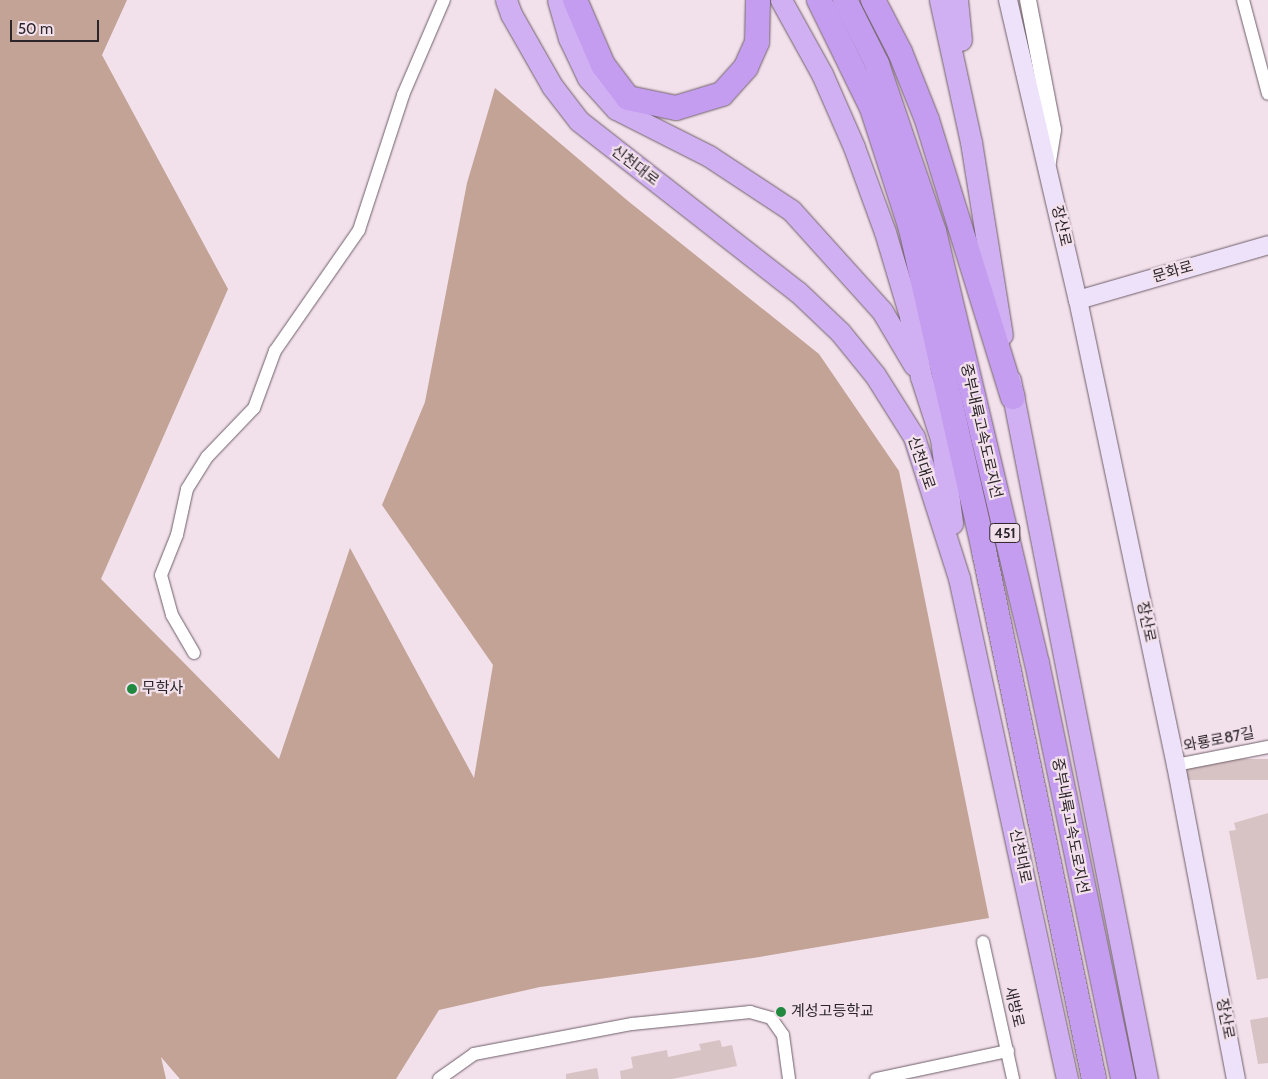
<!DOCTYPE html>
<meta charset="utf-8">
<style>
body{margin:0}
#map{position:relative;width:1268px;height:1079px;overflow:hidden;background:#f2e0eb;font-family:Cabin,"Noto Sans KR",sans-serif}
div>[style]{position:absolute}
.forest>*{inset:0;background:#c2a395}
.building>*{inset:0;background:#d7c2c4;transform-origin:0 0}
.roads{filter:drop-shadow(0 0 1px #6e5f68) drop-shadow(0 0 1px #6e5f68)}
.minor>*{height:12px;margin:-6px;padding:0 6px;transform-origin:6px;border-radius:6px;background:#fff}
.tertiary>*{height:16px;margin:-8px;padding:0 8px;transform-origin:8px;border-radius:8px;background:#fff}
.secondary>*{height:18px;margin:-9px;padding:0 9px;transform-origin:9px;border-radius:9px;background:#eee2fa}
.trunk>*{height:21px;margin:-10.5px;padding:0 10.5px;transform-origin:10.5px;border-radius:10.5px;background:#d0b0f3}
.motorway>*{height:24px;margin:-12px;padding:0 12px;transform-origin:12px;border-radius:12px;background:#c59df0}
.dots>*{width:14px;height:14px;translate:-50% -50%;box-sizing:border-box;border:2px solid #f2e0eb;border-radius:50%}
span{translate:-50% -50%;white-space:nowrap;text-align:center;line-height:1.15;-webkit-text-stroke:4.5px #f2e0eb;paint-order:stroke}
.shield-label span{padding:1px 4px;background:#f2e0eb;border:1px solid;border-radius:4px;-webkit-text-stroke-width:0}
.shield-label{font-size:14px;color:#2c262a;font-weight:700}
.street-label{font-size:15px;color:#2c262a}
.poi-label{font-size:15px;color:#2c262a}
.left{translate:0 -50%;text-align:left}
.scale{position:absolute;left:10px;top:20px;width:89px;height:22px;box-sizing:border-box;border:2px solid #2c262a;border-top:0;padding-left:6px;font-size:15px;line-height:18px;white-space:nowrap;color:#2c262a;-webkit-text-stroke:4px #f2e0eb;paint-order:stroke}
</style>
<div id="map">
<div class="forest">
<div style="clip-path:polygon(0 0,127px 0,102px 55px,228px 289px,101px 579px,279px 759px,350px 548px,474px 778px,493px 665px,382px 505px,425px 402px,467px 183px,495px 88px,628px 201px,819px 354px,899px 471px,989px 918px,753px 958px,540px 987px,439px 1010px,396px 1079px,180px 1079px,161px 1057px,166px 1079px,0 1079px)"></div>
</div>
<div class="building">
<div style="left:1268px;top:759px;width:21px;height:81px;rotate:90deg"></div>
<div style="clip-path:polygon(1268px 813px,1268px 978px,1257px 980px,1229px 831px,1236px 830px,1234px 823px)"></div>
<div style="clip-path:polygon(1268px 1017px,1268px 1063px,1258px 1064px,1250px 1020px)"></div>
<div style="clip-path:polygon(720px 1040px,722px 1047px,732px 1045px,737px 1066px,672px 1079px,621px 1079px,620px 1071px,633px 1068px,631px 1057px,667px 1050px,668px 1057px,701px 1050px,699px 1044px)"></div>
<div style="clip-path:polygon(597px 1068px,599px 1079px,566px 1079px,566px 1074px)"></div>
</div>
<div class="roads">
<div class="minor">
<div style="left:1243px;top:0;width:97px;rotate:75.1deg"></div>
<div style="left:194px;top:653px;width:44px;rotate:-120.1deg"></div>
<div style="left:172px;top:615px;width:41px;rotate:-105.4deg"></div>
<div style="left:161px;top:575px;width:43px;rotate:-68.2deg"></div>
<div style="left:177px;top:535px;width:47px;rotate:-77.7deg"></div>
<div style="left:187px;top:489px;width:38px;rotate:-58deg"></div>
<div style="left:207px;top:457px;width:68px;rotate:-46.2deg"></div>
<div style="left:254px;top:408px;width:61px;rotate:-69.8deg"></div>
<div style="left:275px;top:351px;width:147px;rotate:-55.2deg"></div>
<div style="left:359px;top:230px;width:142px;rotate:-71.9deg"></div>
<div style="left:403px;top:95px;width:103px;rotate:-66.7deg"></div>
<div style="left:1176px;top:765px;width:94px;rotate:-11.1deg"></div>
<div style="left:983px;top:942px;width:140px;rotate:77.6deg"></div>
<div style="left:439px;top:1079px;width:43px;rotate:-35.5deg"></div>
<div style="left:474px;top:1054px;width:161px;rotate:-10.8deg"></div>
<div style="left:632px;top:1024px;width:119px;rotate:-5.8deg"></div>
<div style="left:750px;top:1012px;width:22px;rotate:16deg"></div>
<div style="left:771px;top:1018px;width:21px;rotate:55deg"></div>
<div style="left:783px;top:1035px;width:44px;rotate:82.2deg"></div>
<div style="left:876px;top:1079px;width:135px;rotate:-12deg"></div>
</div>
<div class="tertiary">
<div style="left:1028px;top:0;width:132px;rotate:79.1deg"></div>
<div style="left:1053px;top:130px;width:36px;rotate:99deg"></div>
</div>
<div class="secondary">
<div style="left:1008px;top:0;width:308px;rotate:76.9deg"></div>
<div style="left:1078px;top:300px;width:475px;rotate:78.1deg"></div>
<div style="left:1176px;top:765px;width:320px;rotate:79.2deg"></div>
<div style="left:1078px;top:300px;width:198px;rotate:-16.1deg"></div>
</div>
<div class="trunk">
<div style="left:506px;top:0;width:15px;rotate:70deg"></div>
<div style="left:511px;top:14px;width:83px;rotate:60.3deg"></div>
<div style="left:552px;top:86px;width:44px;rotate:52.4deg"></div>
<div style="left:579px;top:121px;width:278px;rotate:38deg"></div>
<div style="left:798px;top:292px;width:58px;rotate:43.6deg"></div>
<div style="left:840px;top:332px;width:55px;rotate:50.9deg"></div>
<div style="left:875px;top:375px;width:73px;rotate:57.8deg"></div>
<div style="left:914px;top:437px;width:148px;rotate:72.3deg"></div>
<div style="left:959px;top:578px;width:513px;rotate:77.83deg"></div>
<div style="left:558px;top:0;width:40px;rotate:74deg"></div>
<div style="left:569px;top:38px;width:44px;rotate:64.6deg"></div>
<div style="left:588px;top:78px;width:42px;rotate:47.9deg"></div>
<div style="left:616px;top:109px;width:104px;rotate:26.8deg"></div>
<div style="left:709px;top:156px;width:98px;rotate:33.4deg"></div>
<div style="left:791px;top:210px;width:136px;rotate:48deg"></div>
<div style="left:882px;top:311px;width:63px;rotate:59.3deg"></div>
<div style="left:781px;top:0;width:85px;rotate:61deg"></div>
<div style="left:822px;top:74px;width:80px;rotate:66.3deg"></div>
<div style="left:854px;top:147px;width:90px;rotate:70deg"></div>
<div style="left:885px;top:232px;width:88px;rotate:73.4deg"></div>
<div style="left:910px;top:316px;width:62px;rotate:79.8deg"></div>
<div style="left:921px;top:377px;width:65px;rotate:72.1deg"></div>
<div style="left:941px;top:439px;width:85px;rotate:82.5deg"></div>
<div style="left:940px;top:0;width:145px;rotate:77.7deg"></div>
<div style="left:971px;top:142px;width:195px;rotate:80.9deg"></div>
<div style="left:957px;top:0;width:40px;rotate:84.3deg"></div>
<div style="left:1010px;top:380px;width:712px;rotate:78.91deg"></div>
</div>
<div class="motorway">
<div style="left:575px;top:0;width:71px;rotate:66.7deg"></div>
<div style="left:603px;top:65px;width:41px;rotate:52.9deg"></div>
<div style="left:628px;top:98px;width:49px;rotate:11.8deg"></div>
<div style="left:676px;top:108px;width:48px;rotate:-16.9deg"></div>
<div style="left:722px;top:94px;width:36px;rotate:-48deg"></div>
<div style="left:746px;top:67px;width:27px;rotate:-66deg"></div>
<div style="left:757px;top:42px;width:42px;rotate:-88.6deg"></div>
<div style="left:819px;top:0;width:120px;rotate:63.9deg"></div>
<div style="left:872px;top:108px;width:127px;rotate:72.1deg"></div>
<div style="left:911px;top:229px;width:330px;rotate:77.2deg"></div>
<div style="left:984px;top:551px;width:539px;rotate:78.23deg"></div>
<div style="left:845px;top:0;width:72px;rotate:63.4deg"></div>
<div style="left:877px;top:64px;width:176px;rotate:71.2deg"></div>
<div style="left:934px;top:231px;width:444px;rotate:76.6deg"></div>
<div style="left:1037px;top:663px;width:425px;rotate:78.3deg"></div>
<div style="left:873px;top:0;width:59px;rotate:62.6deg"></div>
<div style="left:900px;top:52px;width:73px;rotate:68.3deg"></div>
<div style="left:927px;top:120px;width:290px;rotate:72.8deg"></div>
</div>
</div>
<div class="dots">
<div style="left:132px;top:689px;background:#21893f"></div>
<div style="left:781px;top:1012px;background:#21893f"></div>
</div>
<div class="shield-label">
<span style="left:1005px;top:533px">451</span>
</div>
<div class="street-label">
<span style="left:635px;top:166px;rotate:37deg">신천대로</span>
<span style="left:1061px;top:226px;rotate:77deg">장산로</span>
<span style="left:1173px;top:272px;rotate:-16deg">문화로</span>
<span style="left:981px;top:431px;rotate:77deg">중부내륙고속도로지선</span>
<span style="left:921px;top:463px;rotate:71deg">신천대로</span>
<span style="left:1146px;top:622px;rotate:78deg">장산로</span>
<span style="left:1219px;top:740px;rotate:-11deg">와룡로87길</span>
<span style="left:1070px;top:826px;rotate:79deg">중부내륙고속도로지선</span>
<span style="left:1020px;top:856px;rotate:78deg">신천대로</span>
<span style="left:1014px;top:1007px;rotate:77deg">새방로</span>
<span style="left:1225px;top:1019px;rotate:79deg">장산로</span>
</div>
<div class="poi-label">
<span class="left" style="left:142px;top:689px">무학사</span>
<span class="left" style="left:791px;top:1012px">계성고등학교</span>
</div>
<div class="scale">50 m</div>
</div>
